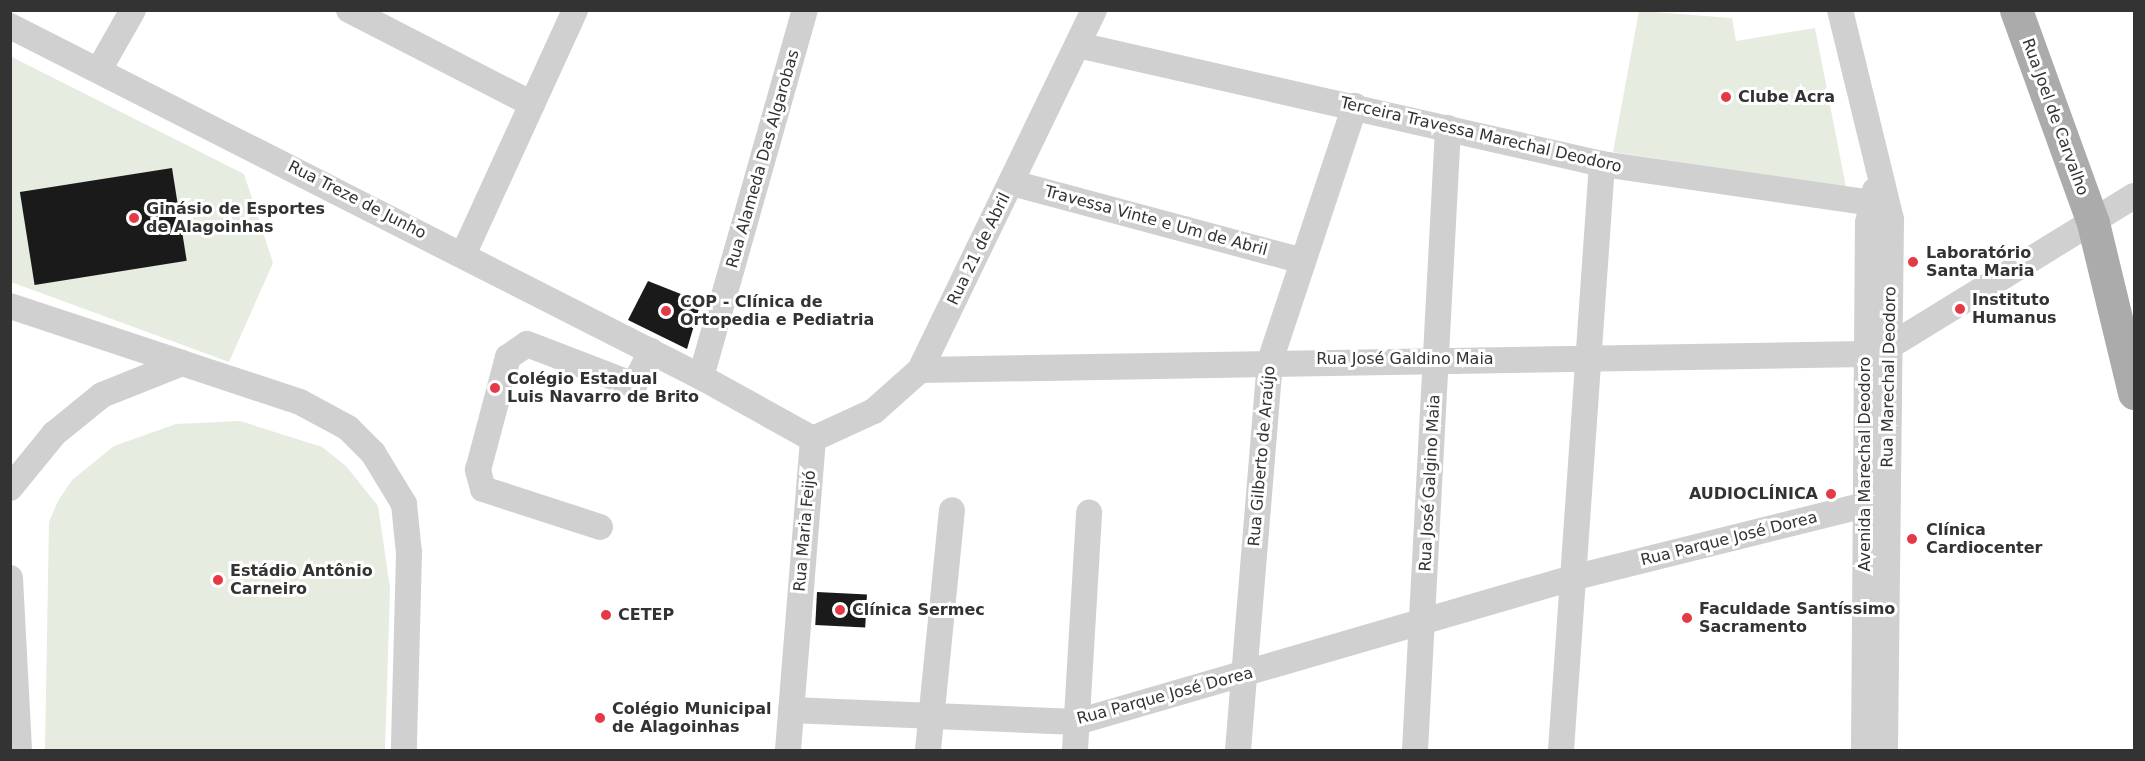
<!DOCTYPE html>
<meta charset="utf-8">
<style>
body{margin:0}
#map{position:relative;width:2145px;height:761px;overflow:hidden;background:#fff;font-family:"DejaVu Sans",sans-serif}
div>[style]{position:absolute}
.green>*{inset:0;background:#e6ecdf}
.building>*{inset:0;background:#1a1a1a;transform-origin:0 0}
.minor>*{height:26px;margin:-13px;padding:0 13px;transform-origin:13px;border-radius:13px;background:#d0d0d0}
.major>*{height:33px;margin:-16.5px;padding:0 16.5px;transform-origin:16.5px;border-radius:16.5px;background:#ababab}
.dots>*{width:16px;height:16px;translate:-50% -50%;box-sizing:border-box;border:3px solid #fff;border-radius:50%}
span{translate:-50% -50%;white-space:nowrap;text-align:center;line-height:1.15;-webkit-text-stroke:6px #fff;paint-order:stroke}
.poi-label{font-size:16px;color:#333;font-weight:700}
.left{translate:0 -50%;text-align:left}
.right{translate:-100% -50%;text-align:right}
.street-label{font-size:16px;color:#333}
.frame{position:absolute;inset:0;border:12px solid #333;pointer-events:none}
</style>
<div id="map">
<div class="green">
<div style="clip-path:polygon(1639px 11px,1732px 18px,1736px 41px,1815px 28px,1846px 187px,1613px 152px)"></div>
<div style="clip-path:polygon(10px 56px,244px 174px,273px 263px,229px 362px,11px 282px)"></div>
<div style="clip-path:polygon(240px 421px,322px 447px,346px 466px,378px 506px,390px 588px,385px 750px,45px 750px,49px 522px,58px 501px,72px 480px,114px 446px,176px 424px)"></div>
</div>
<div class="building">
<div style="left:172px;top:168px;width:94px;height:154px;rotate:81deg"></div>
<div style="clip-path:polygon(648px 281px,701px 302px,687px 349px,628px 320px)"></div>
<div style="left:817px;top:592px;width:50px;height:33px;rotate:3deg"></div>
</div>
<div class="minor">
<div style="left:349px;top:10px;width:206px;rotate:27.2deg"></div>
<div style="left:1840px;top:10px;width:216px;rotate:76.3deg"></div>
<div style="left:1891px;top:220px;width:530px;rotate:90.65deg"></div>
<div style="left:10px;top:26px;width:775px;rotate:26.93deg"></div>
<div style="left:701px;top:377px;width:128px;rotate:29deg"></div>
<div style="left:813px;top:439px;width:312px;rotate:94.6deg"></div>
<div style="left:1078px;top:45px;width:537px;rotate:12.79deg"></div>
<div style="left:1602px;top:164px;width:288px;rotate:8.2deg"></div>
<div style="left:100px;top:68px;width:67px;rotate:-60.4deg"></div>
<div style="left:1012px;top:183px;width:298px;rotate:15deg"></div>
<div style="left:463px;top:255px;width:269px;rotate:-65.4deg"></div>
<div style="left:10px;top:306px;width:181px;rotate:18.3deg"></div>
<div style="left:920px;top:370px;width:945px;rotate:-0.97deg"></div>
<div style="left:1865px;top:354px;width:26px;rotate:-18deg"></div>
<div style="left:1890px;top:346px;width:286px;rotate:-31.6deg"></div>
<div style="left:701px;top:377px;width:381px;rotate:-74.2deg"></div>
<div style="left:813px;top:439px;width:67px;rotate:-24.7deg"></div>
<div style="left:874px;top:411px;width:62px;rotate:-41.7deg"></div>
<div style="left:920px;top:370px;width:400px;rotate:-64.2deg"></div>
<div style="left:10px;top:488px;width:70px;rotate:-50.8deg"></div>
<div style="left:54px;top:434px;width:62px;rotate:-39.1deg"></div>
<div style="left:102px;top:395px;width:86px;rotate:-21.8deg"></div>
<div style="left:182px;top:363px;width:124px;rotate:18.3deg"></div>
<div style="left:300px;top:402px;width:55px;rotate:28.4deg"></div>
<div style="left:348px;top:428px;width:35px;rotate:45deg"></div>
<div style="left:373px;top:453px;width:60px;rotate:58.7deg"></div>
<div style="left:404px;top:504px;width:49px;rotate:84.2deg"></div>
<div style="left:409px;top:553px;width:197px;rotate:91.5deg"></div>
<div style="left:600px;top:527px;width:123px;rotate:-162deg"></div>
<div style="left:483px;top:489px;width:20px;rotate:-105deg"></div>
<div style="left:478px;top:470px;width:117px;rotate:-75.1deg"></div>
<div style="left:508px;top:357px;width:23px;rotate:-34deg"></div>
<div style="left:527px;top:344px;width:115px;rotate:21deg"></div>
<div style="left:634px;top:385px;width:38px;rotate:-63deg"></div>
<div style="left:10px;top:578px;width:172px;rotate:87deg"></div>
<div style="left:791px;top:710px;width:286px;rotate:2.4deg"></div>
<div style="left:1077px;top:722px;width:516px;rotate:-16.22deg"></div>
<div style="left:1572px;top:578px;width:324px;rotate:-14deg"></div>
<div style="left:928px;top:750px;width:241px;rotate:-84.3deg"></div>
<div style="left:1075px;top:750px;width:238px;rotate:-86.6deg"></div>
<div style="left:1238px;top:750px;width:390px;rotate:-85.3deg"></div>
<div style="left:1270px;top:361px;width:269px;rotate:-71.6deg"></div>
<div style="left:1415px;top:750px;width:623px;rotate:-86.96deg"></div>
<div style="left:1561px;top:750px;width:587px;rotate:-86deg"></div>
<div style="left:1864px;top:750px;width:527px;rotate:-89.57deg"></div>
<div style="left:1868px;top:223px;width:33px;rotate:-78deg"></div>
</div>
<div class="major">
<div style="left:2016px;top:10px;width:226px;rotate:70.1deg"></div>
<div style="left:2093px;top:223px;width:175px;rotate:76.4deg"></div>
</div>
<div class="dots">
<div style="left:1726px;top:97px;background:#e63946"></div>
<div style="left:134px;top:218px;background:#e63946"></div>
<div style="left:1913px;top:262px;background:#e63946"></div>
<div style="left:1960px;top:309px;background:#e63946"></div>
<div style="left:666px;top:311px;background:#e63946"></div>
<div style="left:495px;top:388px;background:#e63946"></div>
<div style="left:1831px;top:494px;background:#e63946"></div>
<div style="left:1912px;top:539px;background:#e63946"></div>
<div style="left:218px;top:580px;background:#e63946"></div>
<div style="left:840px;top:610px;background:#e63946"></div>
<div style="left:606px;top:615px;background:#e63946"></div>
<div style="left:1687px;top:618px;background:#e63946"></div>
<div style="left:600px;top:718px;background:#e63946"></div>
</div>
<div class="poi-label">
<span class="left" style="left:1738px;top:97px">Clube Acra</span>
<span class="left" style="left:146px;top:218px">Ginásio de Esportes<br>de Alagoinhas</span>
<span class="left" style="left:1926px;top:262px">Laboratório<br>Santa Maria</span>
<span class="left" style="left:1972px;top:309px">Instituto<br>Humanus</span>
<span class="left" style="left:680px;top:311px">COP - Clínica de<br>Ortopedia e Pediatria</span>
<span class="left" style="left:507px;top:388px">Colégio Estadual<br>Luis Navarro de Brito</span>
<span class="right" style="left:1818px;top:494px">AUDIOCLÍNICA</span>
<span class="left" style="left:1926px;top:539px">Clínica<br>Cardiocenter</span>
<span class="left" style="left:230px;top:580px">Estádio Antônio<br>Carneiro</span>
<span class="left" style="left:1699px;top:618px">Faculdade Santíssimo<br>Sacramento</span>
<span class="left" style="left:852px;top:610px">Clínica Sermec</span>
<span class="left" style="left:618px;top:615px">CETEP</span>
<span class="left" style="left:612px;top:718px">Colégio Municipal<br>de Alagoinhas</span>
</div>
<div class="street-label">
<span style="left:2055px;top:117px;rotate:70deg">Rua Joel de Carvalho</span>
<span style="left:1481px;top:135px;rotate:13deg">Terceira Travessa Marechal Deodoro</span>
<span style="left:763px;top:159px;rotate:-74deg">Rua Alameda Das Algarobas</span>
<span style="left:357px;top:200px;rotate:27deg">Rua Treze de Junho</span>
<span style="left:1156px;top:221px;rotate:15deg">Travessa Vinte e Um de Abril</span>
<span style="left:979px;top:249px;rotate:-64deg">Rua 21 de Abril</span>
<span style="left:1405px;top:359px">Rua José Galdino Maia</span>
<span style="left:1889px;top:377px;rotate:-89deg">Rua Marechal Deodoro</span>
<span style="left:1262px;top:456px;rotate:-85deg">Rua Gilberto de Araújo</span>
<span style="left:1865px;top:464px;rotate:-90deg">Avenida Marechal Deodoro</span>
<span style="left:1430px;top:483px;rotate:-87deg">Rua José Galgino Maia</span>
<span style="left:805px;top:531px;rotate:-85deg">Rua Maria Feijó</span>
<span style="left:1729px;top:539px;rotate:-14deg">Rua Parque José Dorea</span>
<span style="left:1165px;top:696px;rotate:-15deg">Rua Parque José Dorea</span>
</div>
<div class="frame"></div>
</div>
